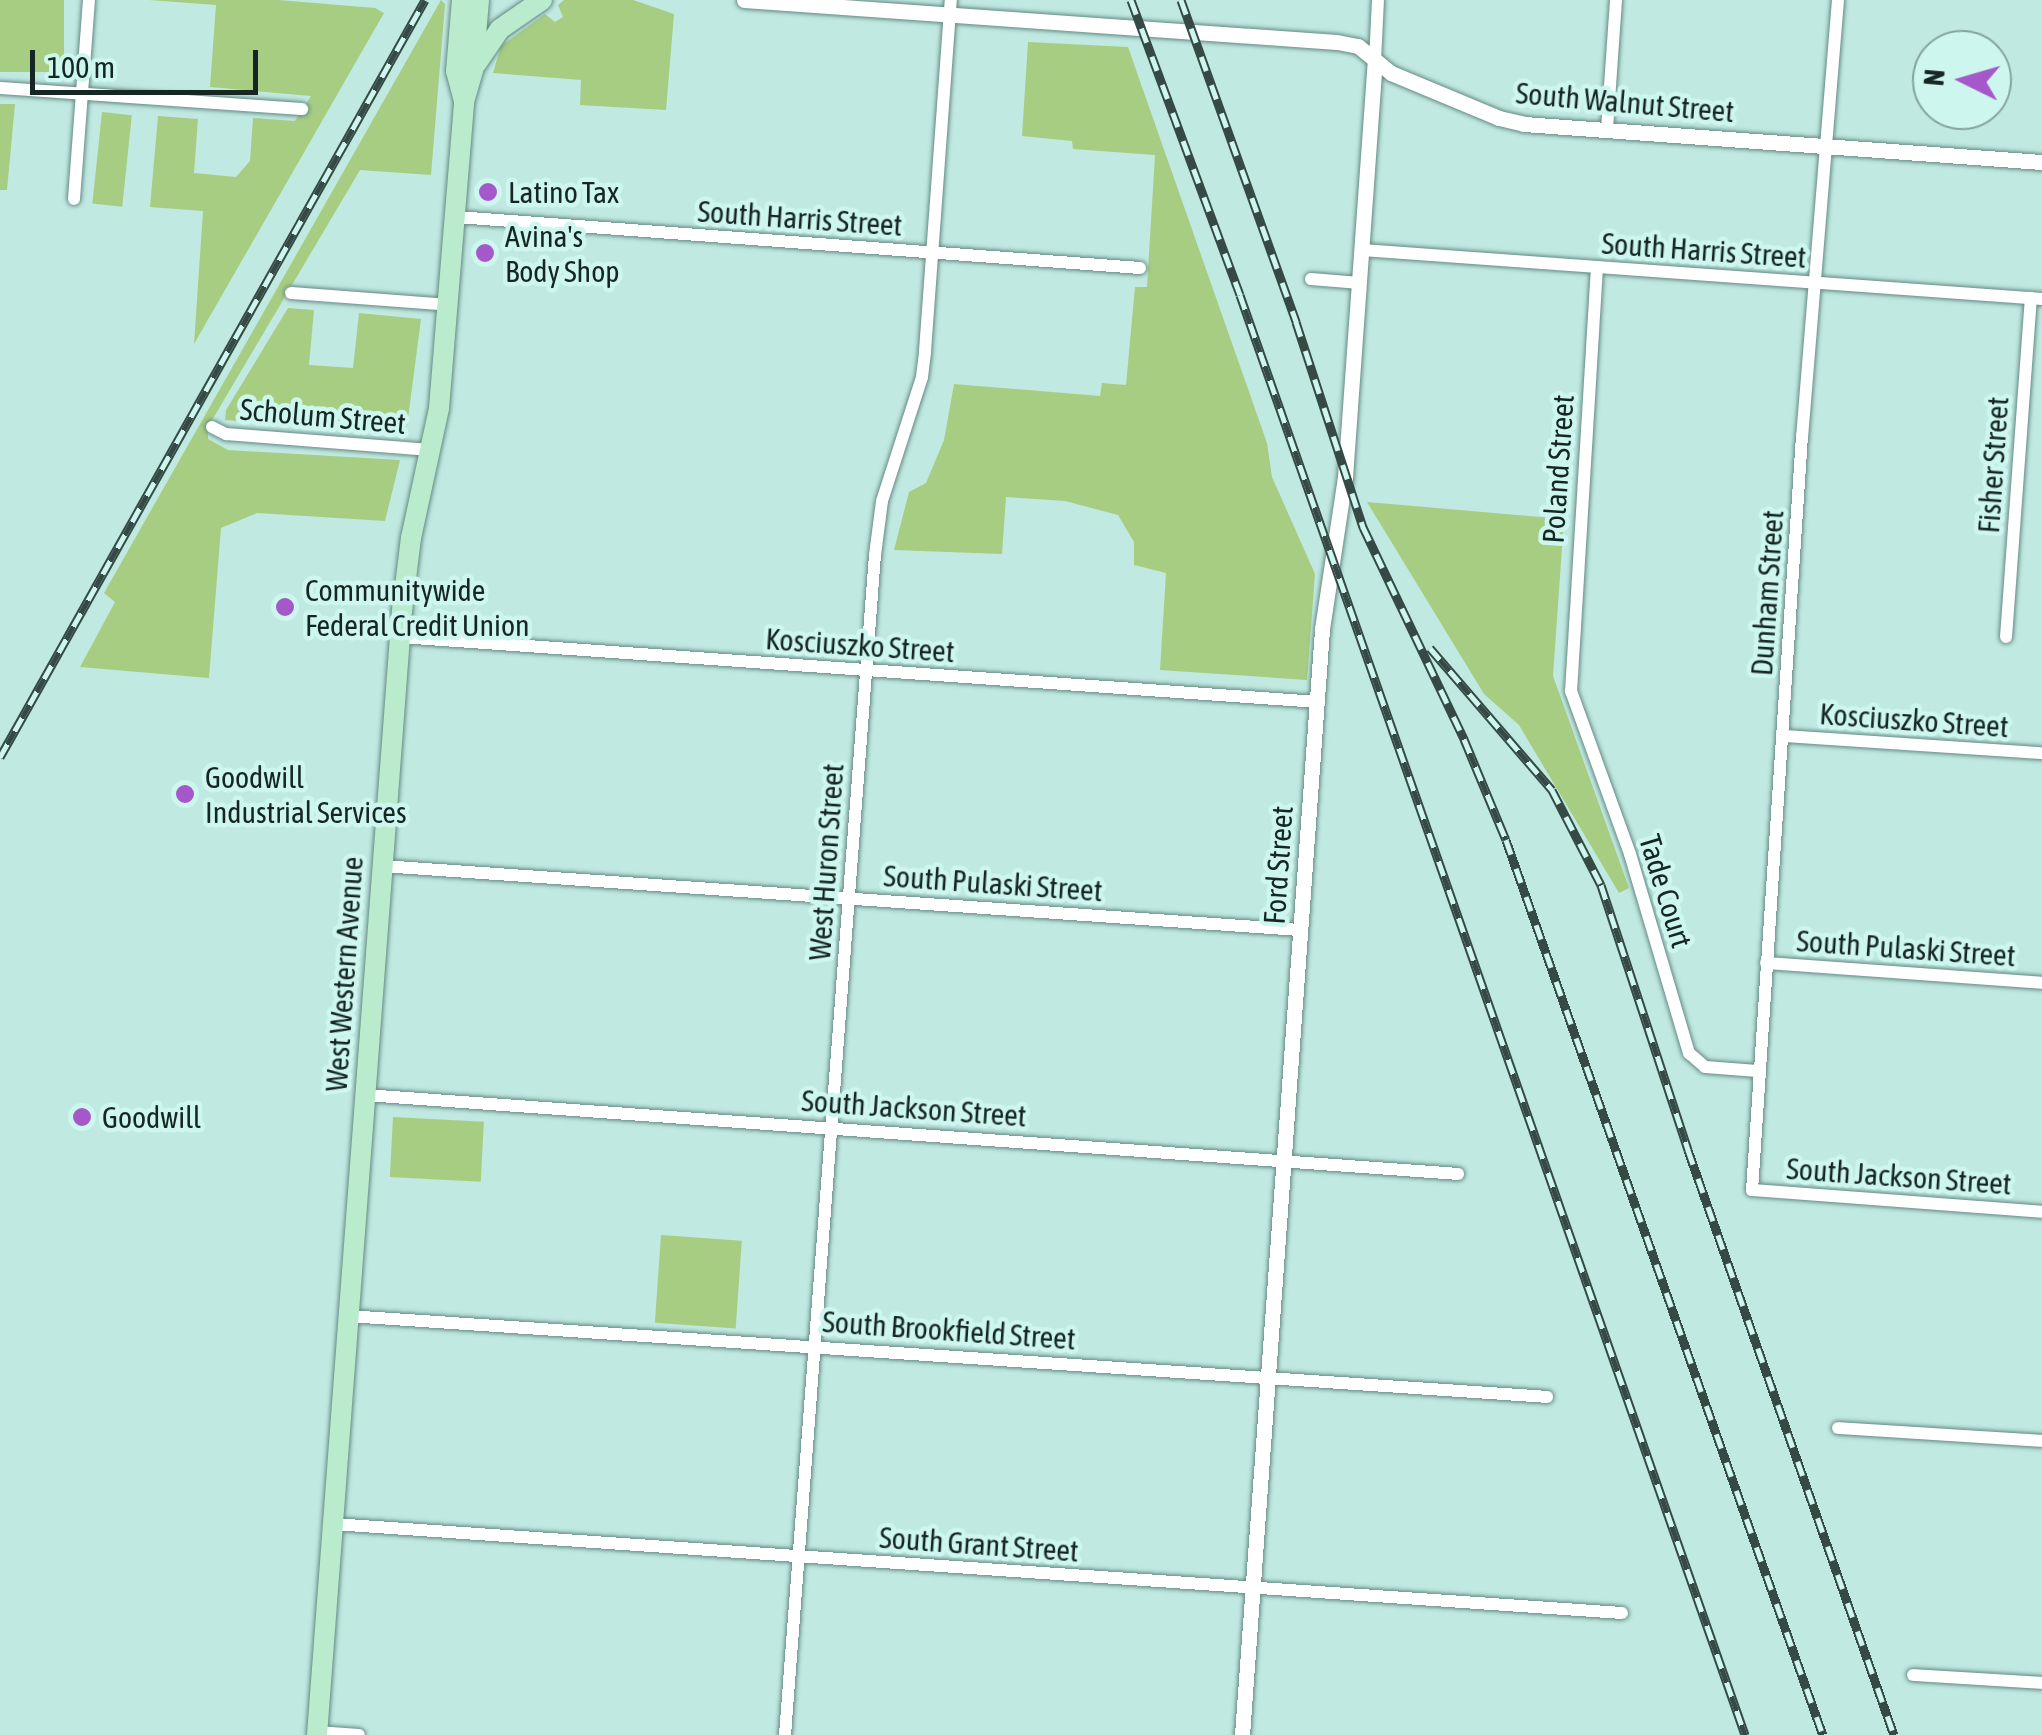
<!DOCTYPE html>
<style>
body{margin:0}
#map{position:relative;width:2042px;height:1735px;overflow:hidden;background:#c0e9e1;font-family:"Asap Condensed",sans-serif}
div>[style]{position:absolute}
.green>*{inset:0;background:#a7cd82;transform-origin:0 0}
.roads{filter:drop-shadow(0 0 2px #648a83) drop-shadow(0 0 2px #648a83)}
.minor>*{height:12px;margin:-6px;padding:0 6px;transform-origin:6px;border-radius:6px;background:#fff}
.tertiary>*{height:15px;margin:-7.5px;padding:0 7.5px;transform-origin:7.5px;border-radius:7.5px;background:#fff}
.primary>*{height:20px;margin:-10px;padding:0 10px;transform-origin:10px;border-radius:10px;background:#baebcd}
.rail>*{height:9px;margin-top:-4.5px;transform-origin:0;background:repeating-linear-gradient(90deg,#cdf6ee 0 15px,#354945 0 30px);box-sizing:border-box;border-block:2px solid #354945}
.dots>*{width:28px;height:28px;translate:-50% -50%;box-sizing:border-box;border:5px solid #cdf6ee;border-radius:50%}
span{translate:-50% -50%;white-space:nowrap;text-align:center;line-height:1.15;-webkit-text-stroke:9px #cdf6ee;paint-order:stroke}
.street-label{font-size:30px;color:#162623}
.poi-label{font-size:30px;color:#162623}
.left{translate:0 -50%;text-align:left}
.north{position:absolute;left:1912px;top:30px;width:100px;height:100px;box-sizing:border-box;background:#cdf6ee;border:2px solid #84a39d;border-radius:50%;rotate:275deg;font-size:28px;font-weight:700;line-height:40px;text-align:center;color:#162623}
.north::after{content:'';display:block;margin:auto;width:35px;height:45px;background:#a558ca;clip-path:polygon(50% 0,100% 100%,50% 72%,0 100%)}
.scale{position:absolute;left:30px;top:50px;width:228px;height:45px;box-sizing:border-box;border:5px solid #162623;border-top:0;padding-left:12px;font-size:30px;line-height:35px;white-space:nowrap;color:#162623;-webkit-text-stroke:8px #cdf6ee;paint-order:stroke}
</style>
<div id="map">
<div class="green">
<div style="left:0;top:0;width:64px;height:72px"></div>
<div style="clip-path:polygon(149px 0,278px 0,375px 8px,384px 13px,194px 344px,203px 211px,150px 207px,158px 116px,198px 119px,194px 173px,236px 177px,250px 161px,253px 118px,295px 121px,311px 96px,210px 87px,216px 5px)"></div>
<div style="clip-path:polygon(441px 0,445px 4px,431px 175px,360px 170px,208px 427px,208px 439px,228px 450px,400px 460px,385px 521px,257px 513px,221px 528px,209px 678px,80px 667px,115px 602px,104px 593px)"></div>
<div style="clip-path:polygon(564px 0,633px 0,674px 14px,666px 110px,580px 105px,581px 80px,493px 73px,501px 46px,545px 14px,555px 22px,563px 17px,558px 5px)"></div>
<div style="clip-path:polygon(1028px 42px,1128px 47px,1267px 443px,1272px 477px,1315px 574px,1307px 680px,1160px 670px,1166px 573px,1134px 565px,1134px 542px,1118px 515px,1065px 501px,1006px 497px,1002px 554px,894px 550px,909px 492px,926px 483px,944px 440px,954px 384px,1100px 396px,1102px 383px,1126px 385px,1135px 287px,1147px 287px,1155px 155px,1073px 149px,1072px 141px,1022px 136px)"></div>
<div style="clip-path:polygon(0 104px,15px 104px,7px 190px,0 190px)"></div>
<div style="left:102px;top:112px;width:30px;height:92px;rotate:6deg"></div>
<div style="clip-path:polygon(288px 308px,314px 310px,309px 365px,353px 368px,359px 313px,421px 319px,406px 434px,225px 420px,226px 410px)"></div>
<div style="clip-path:polygon(1367px 502px,1564px 519px,1553px 676px,1629px 888px,1619px 893px,1519px 725px,1484px 694px)"></div>
<div style="left:393px;top:1117px;width:91px;height:60px;rotate:3deg"></div>
<div style="left:661px;top:1235px;width:81px;height:88px;rotate:4deg"></div>
</div>
<div class="roads">
<div class="minor">
<div style="left:1838px;top:0;width:437px;rotate:94.7deg"></div>
<div style="left:1802px;top:436px;width:756px;rotate:93.79deg"></div>
<div style="left:1752px;top:1190px;width:291px;rotate:4.3deg"></div>
<div style="left:1375px;top:61px;width:61px;rotate:-87.2deg"></div>
<div style="left:0;top:88px;width:303px;rotate:4deg"></div>
<div style="left:1607px;top:129px;width:129px;rotate:-86deg"></div>
<div style="left:74px;top:199px;width:200px;rotate:-85.7deg"></div>
<div style="left:457px;top:217px;width:685px;rotate:4.27deg"></div>
<div style="left:1362px;top:250px;width:682px;rotate:4.12deg"></div>
<div style="left:1597px;top:267px;width:425px;rotate:93.5deg"></div>
<div style="left:1571px;top:691px;width:173px;rotate:70.1deg"></div>
<div style="left:1630px;top:854px;width:208px;rotate:73.5deg"></div>
<div style="left:1689px;top:1053px;width:21px;rotate:41deg"></div>
<div style="left:1705px;top:1067px;width:53px;rotate:4.3deg"></div>
<div style="left:1311px;top:279px;width:49px;rotate:4.7deg"></div>
<div style="left:291px;top:293px;width:159px;rotate:4.3deg"></div>
<div style="left:212px;top:427px;width:16px;rotate:27deg"></div>
<div style="left:226px;top:434px;width:205px;rotate:4.5deg"></div>
<div style="left:400px;top:637px;width:919px;rotate:4.05deg"></div>
<div style="left:2006px;top:637px;width:340px;rotate:-85.8deg"></div>
<div style="left:1783px;top:736px;width:260px;rotate:3.8deg"></div>
<div style="left:382px;top:866px;width:920px;rotate:3.99deg"></div>
<div style="left:1766px;top:963px;width:277px;rotate:4.1deg"></div>
<div style="left:365px;top:1095px;width:1096px;rotate:4.13deg"></div>
<div style="left:348px;top:1316px;width:1202px;rotate:3.86deg"></div>
<div style="left:1838px;top:1428px;width:204px;rotate:3.6deg"></div>
<div style="left:333px;top:1524px;width:1292px;rotate:3.95deg"></div>
<div style="left:1913px;top:1675px;width:129px;rotate:3.5deg"></div>
<div style="left:317px;top:1732px;width:42px;rotate:4.1deg"></div>
<div style="left:785px;top:1735px;width:1183px;rotate:-85.64deg"></div>
<div style="left:875px;top:555px;width:54px;rotate:-82.6deg"></div>
<div style="left:882px;top:501px;width:130px;rotate:-72.1deg"></div>
<div style="left:922px;top:377px;width:26px;rotate:-83deg"></div>
<div style="left:925px;top:351px;width:352px;rotate:-85.8deg"></div>
</div>
<div class="tertiary">
<div style="left:744px;top:0;width:594px;rotate:4.05deg"></div>
<div style="left:1337px;top:42px;width:21px;rotate:11deg"></div>
<div style="left:1358px;top:46px;width:43px;rotate:39.3deg"></div>
<div style="left:1391px;top:73px;width:117px;rotate:22.6deg"></div>
<div style="left:1499px;top:118px;width:26px;rotate:13deg"></div>
<div style="left:1524px;top:124px;width:519px;rotate:4.2deg"></div>
<div style="left:1242px;top:1735px;width:1109px;rotate:-85.86deg"></div>
<div style="left:1322px;top:629px;width:154px;rotate:-81.4deg"></div>
<div style="left:1345px;top:477px;width:417px;rotate:-85.9deg"></div>
</div>
<div class="primary">
<div style="left:462px;top:0;width:71px;rotate:94.8deg"></div>
<div style="left:456px;top:71px;width:30px;rotate:75deg"></div>
<div style="left:476px;top:64px;width:42px;rotate:-55.6deg"></div>
<div style="left:500px;top:29px;width:51px;rotate:-34.6deg"></div>
<div style="left:317px;top:1735px;width:1127px;rotate:-85.68deg"></div>
<div style="left:402px;top:611px;width:74px;rotate:-83deg"></div>
<div style="left:411px;top:538px;width:133px;rotate:-77.8deg"></div>
<div style="left:439px;top:408px;width:307px;rotate:-85.3deg"></div>
<div style="left:464px;top:102px;width:33px;rotate:-74deg"></div>
<div style="left:473px;top:70px;width:70px;rotate:-85.1deg"></div>
</div>
</div>
<div class="rail">
<div style="left:1131px;top:0;width:314px;rotate:69.7deg"></div>
<div style="left:1240px;top:295px;width:1526px;rotate:70.67deg"></div>
<div style="left:1181px;top:0;width:342px;rotate:70.3deg"></div>
<div style="left:1296px;top:322px;width:216px;rotate:71.9deg"></div>
<div style="left:1363px;top:527px;width:235px;rotate:64.5deg"></div>
<div style="left:1464px;top:739px;width:109px;rotate:67.4deg"></div>
<div style="left:1506px;top:840px;width:949px;rotate:70.5deg"></div>
<div style="left:1430px;top:648px;width:187px;rotate:49.3deg"></div>
<div style="left:1552px;top:790px;width:107px;rotate:62.7deg"></div>
<div style="left:1601px;top:885px;width:279px;rotate:71.8deg"></div>
<div style="left:1688px;top:1150px;width:620px;rotate:70.6deg"></div>
<div style="left:0;top:757px;width:868px;rotate:-60.69deg"></div>
</div>
<div class="dots">
<div style="left:488px;top:192px;background:#a558ca"></div>
<div style="left:485px;top:253px;background:#a558ca"></div>
<div style="left:285px;top:607px;background:#a558ca"></div>
<div style="left:185px;top:794px;background:#a558ca"></div>
<div style="left:82px;top:1117px;background:#a558ca"></div>
</div>
<div class="street-label">
<span style="left:1625px;top:102px;rotate:5deg">South Walnut Street</span>
<span style="left:800px;top:218px;rotate:4deg">South Harris Street</span>
<span style="left:1704px;top:250px;rotate:4deg">South Harris Street</span>
<span style="left:323px;top:416px;rotate:5deg">Scholum Street</span>
<span style="left:1993px;top:465px;rotate:-86deg">Fisher Street</span>
<span style="left:1558px;top:469px;rotate:-86deg">Poland Street</span>
<span style="left:1767px;top:593px;rotate:-86deg">Dunham Street</span>
<span style="left:860px;top:645px;rotate:4deg">Kosciuszko Street</span>
<span style="left:1914px;top:720px;rotate:4deg">Kosciuszko Street</span>
<span style="left:826px;top:862px;rotate:-86deg">West Huron Street</span>
<span style="left:1278px;top:865px;rotate:-86deg">Ford Street</span>
<span style="left:993px;top:883px;rotate:4deg">South Pulaski Street</span>
<span style="left:1666px;top:891px;rotate:73deg">Tade Court</span>
<span style="left:1906px;top:948px;rotate:4deg">South Pulaski Street</span>
<span style="left:344px;top:974px;rotate:-86deg">West Western Avenue</span>
<span style="left:914px;top:1108px;rotate:4deg">South Jackson Street</span>
<span style="left:1899px;top:1176px;rotate:4deg">South Jackson Street</span>
<span style="left:949px;top:1330px;rotate:4deg">South Brookfield Street</span>
<span style="left:979px;top:1544px;rotate:4deg">South Grant Street</span>
</div>
<div class="poi-label">
<span class="left" style="left:508px;top:192px">Latino Tax</span>
<span class="left" style="left:505px;top:253px">Avina's<br>Body Shop</span>
<span class="left" style="left:305px;top:607px">Communitywide<br>Federal Credit Union</span>
<span class="left" style="left:205px;top:794px">Goodwill<br>Industrial Services</span>
<span class="left" style="left:102px;top:1117px">Goodwill</span>
</div>
<div class="north">N</div>
<div class="scale">100 m</div>
</div>
